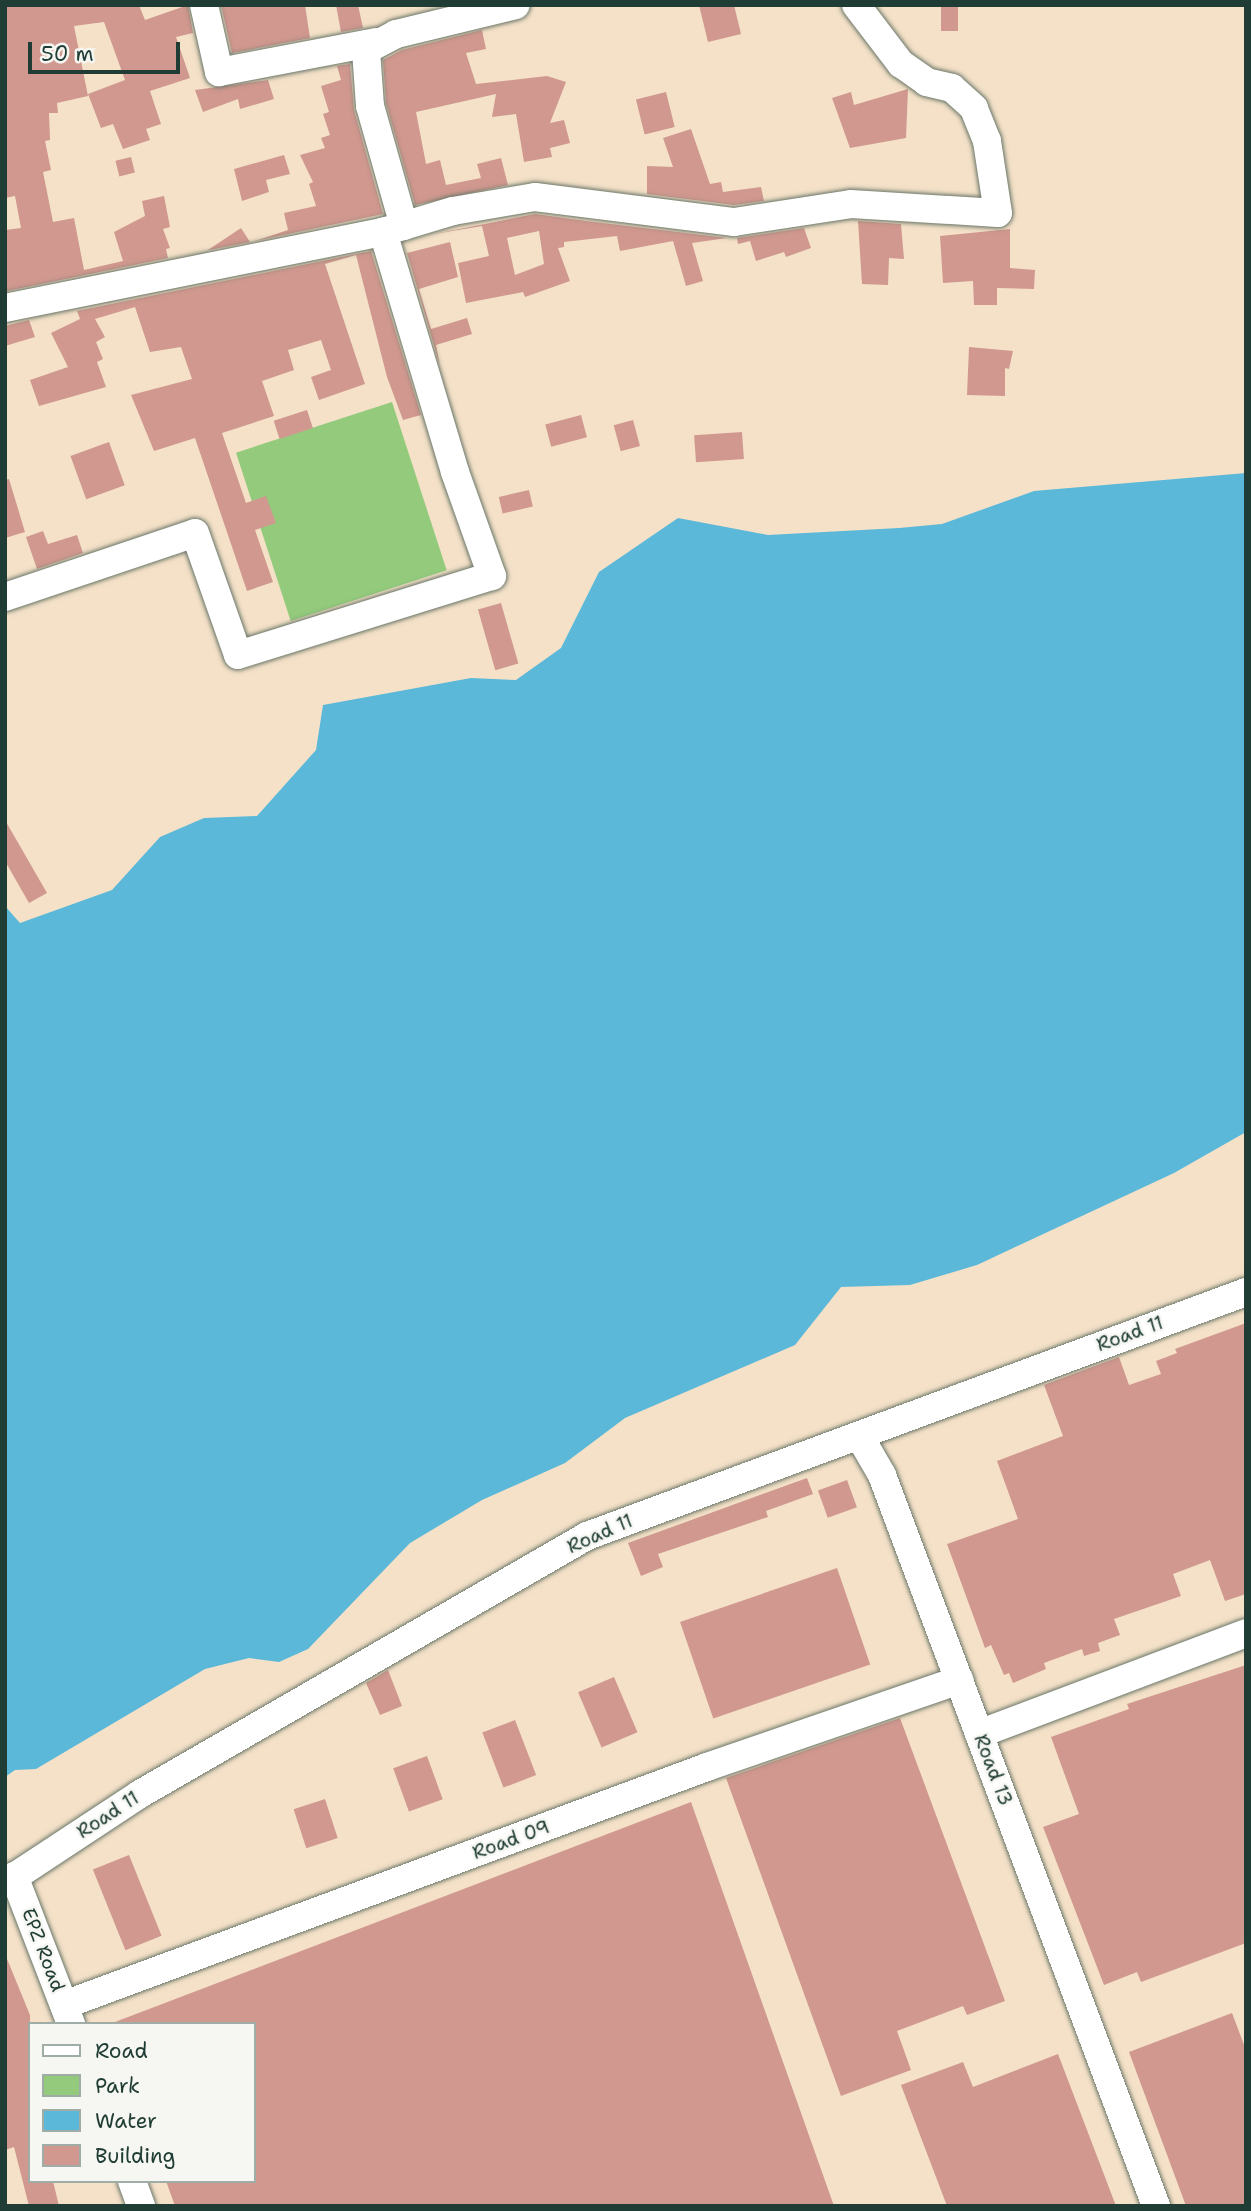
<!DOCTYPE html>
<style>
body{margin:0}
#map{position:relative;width:1251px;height:2211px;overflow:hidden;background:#f4e1c8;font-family:"Shantell Sans",sans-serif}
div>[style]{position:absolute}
.green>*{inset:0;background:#93ca7c;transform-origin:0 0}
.water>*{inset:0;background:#5bb8d9}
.building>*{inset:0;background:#d0988f;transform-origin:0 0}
.roads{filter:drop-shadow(0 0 2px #6a7668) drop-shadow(0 0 2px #6a7668)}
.minor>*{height:28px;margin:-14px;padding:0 14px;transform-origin:14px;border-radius:14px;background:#fff}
span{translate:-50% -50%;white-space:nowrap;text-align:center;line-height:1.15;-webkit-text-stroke:5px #f6f6f2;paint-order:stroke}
.street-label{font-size:19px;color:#1f3d34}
.frame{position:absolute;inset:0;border:7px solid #1f3d34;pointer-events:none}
.legend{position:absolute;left:28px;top:2022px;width:228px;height:161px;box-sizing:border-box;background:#f6f6f2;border:2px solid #a0aca6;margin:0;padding:9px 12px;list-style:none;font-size:21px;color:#1f3d34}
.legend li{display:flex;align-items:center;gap:14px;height:35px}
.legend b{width:35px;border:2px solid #a0aca6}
.scale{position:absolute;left:28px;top:42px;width:152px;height:32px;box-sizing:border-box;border:4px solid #1f3d34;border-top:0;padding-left:9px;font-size:21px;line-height:24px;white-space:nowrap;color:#1f3d34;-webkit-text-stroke:5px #f6f6f2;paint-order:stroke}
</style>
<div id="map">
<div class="green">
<div style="left:392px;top:402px;width:177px;height:164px;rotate:72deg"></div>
</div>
<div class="water">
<div style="clip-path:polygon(1246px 473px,1246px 1132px,1174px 1173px,977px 1265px,910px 1285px,841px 1287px,795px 1345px,625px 1418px,565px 1463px,482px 1500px,410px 1543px,308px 1649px,279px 1662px,249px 1658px,205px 1669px,36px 1769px,15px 1770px,5px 1777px,5px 906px,20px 923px,112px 890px,160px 837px,204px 818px,257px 816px,316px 750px,323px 705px,471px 678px,516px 680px,561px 648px,599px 572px,678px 518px,768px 535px,899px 528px,942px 524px,1034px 491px)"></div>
</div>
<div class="building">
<div style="clip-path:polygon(5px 5px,139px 5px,145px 20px,188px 5px,193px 33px,176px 37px,190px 78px,150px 91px,161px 124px,146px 129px,150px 140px,123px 149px,113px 124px,101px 128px,88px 94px,125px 80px,104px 22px,74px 26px,88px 96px,57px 103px,58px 113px,49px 113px,50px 140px,45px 141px,51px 170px,43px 172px,53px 222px,74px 218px,84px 270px,123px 261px,114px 232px,145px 216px,142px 201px,164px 196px,170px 227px,163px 229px,170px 248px,166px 249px,168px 258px,7px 291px,5px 230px,21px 228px,15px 196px,5px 198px)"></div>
<div style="clip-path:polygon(221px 5px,305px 5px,310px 38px,232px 53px)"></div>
<div style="clip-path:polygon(336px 5px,358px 5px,363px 28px,341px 32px)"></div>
<div style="clip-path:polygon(699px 5px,734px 5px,741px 34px,708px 42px)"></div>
<div style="left:941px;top:5px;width:17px;height:26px"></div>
<div style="clip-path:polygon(482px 30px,486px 49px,466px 53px,476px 84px,547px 76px,566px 82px,550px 123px,564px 120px,570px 143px,550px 148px,552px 157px,524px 162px,516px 114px,492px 117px,496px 94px,416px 112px,426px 164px,440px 160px,446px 185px,481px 178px,477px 164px,501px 158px,508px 185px,415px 205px,386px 103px,383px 60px,402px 50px)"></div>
<div style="clip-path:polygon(350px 64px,354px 110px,383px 214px,255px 241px,288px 230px,284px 213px,316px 206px,309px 184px,313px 182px,300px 155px,325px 148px,321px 138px,330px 135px,323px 114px,329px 112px,321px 86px,341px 80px,337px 66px)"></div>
<div style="clip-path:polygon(268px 80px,274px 99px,240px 109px,238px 99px,203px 112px,195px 90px)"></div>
<div style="clip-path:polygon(908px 89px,906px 138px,850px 148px,832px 98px,851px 92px,854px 105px)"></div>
<div style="left:666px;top:92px;width:36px;height:31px;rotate:76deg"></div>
<div style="clip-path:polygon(691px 129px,710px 184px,721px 182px,723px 192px,761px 187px,764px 201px,734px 205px,623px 191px,647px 194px,647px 166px,673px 167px,663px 138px)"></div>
<div style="clip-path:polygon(284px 155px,290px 174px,266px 180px,269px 192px,242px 201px,234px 169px)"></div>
<div style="left:131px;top:157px;width:16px;height:16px;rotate:76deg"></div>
<div style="clip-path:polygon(evenodd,535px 214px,586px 221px,727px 238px,692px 243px,703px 281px,686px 286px,673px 241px,620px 251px,617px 236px,564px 242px,564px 247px,558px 248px,570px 281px,525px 297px,523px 292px,466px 303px,458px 263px,489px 256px,482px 226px,434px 234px,535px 214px,539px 231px,544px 264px,515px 275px,507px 238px,539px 231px)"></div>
<div style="clip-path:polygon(858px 221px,901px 224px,904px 259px,889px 258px,888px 285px,862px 284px)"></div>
<div style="clip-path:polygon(241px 228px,250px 242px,209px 250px,208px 250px)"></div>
<div style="clip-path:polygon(804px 228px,811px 248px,786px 257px,784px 252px,756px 261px,750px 241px,738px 244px,737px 238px)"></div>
<div style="clip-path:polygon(1010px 229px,1010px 268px,1035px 270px,1034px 289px,997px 288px,997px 305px,974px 305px,973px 281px,943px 283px,940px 236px)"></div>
<div style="clip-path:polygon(450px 242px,458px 277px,419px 289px,431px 329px,467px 318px,472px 334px,436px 345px,440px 366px,407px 253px)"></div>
<div style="clip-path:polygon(371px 251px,421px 415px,403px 420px,387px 377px,356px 255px,325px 264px,365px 384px,319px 400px,311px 377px,331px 370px,321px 340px,288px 350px,294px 370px,262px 381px,274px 416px,222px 433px,246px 503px,266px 496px,276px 523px,255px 530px,273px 582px,247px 591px,195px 438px,154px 451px,131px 395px,192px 379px,181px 347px,150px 352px,135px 307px,95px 319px,105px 337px,96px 342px,103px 359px,97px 362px,106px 387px,39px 406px,30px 380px,68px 367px,51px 333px,80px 319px,77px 311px)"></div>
<div style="clip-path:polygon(29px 320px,35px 337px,5px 346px,5px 326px)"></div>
<div style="clip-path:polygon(969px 347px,1013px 351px,1009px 369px,1005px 368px,1005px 396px,967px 395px)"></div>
<div style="left:307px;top:410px;width:19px;height:35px;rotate:72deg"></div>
<div style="left:581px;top:415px;width:23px;height:37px;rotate:75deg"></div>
<div style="left:633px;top:420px;width:27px;height:20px;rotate:75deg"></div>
<div style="left:742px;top:432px;width:27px;height:48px;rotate:86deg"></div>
<div style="left:109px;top:442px;width:46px;height:41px;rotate:70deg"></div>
<div style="clip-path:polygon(9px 479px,25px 532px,5px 538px,5px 480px)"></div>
<div style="left:529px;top:490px;width:17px;height:31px;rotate:77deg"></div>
<div style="clip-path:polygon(43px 531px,48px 544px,77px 535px,83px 553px,37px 569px,26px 537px)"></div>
<div style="left:501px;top:603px;width:63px;height:24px;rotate:74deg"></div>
<div style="clip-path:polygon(5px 820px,47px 893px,29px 903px,5px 861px)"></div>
<div style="clip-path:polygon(1246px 1323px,1246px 1594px,1225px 1601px,1210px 1560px,1173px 1574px,1181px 1596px,1114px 1619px,1120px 1635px,1098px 1643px,1100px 1651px,1084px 1656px,1082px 1649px,1044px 1663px,1046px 1669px,1013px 1683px,1009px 1673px,1004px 1675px,991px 1645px,985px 1648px,947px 1544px,1018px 1519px,997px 1461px,1063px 1436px,1044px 1385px,1119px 1357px,1129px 1385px,1161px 1374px,1156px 1361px,1177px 1353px,1175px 1349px)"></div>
<div style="clip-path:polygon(807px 1478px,813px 1494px,766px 1511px,768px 1517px,658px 1554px,663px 1567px,641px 1576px,628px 1543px)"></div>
<div style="left:847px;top:1480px;width:29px;height:31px;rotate:70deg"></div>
<div style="left:837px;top:1568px;width:102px;height:166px;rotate:71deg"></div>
<div style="clip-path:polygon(1246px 1665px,1246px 1943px,1141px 1982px,1137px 1972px,1104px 1985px,1043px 1827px,1079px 1814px,1051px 1737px,1129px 1709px,1127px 1704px)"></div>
<div style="clip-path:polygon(388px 1670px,402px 1706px,380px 1715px,366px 1683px)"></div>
<div style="left:614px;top:1677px;width:60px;height:39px;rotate:67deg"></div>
<div style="clip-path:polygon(900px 1718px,1005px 2001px,967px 2015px,963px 2006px,897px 2031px,911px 2070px,841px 2096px,726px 1778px)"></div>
<div style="left:515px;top:1720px;width:59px;height:35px;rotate:69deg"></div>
<div style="left:427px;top:1756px;width:46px;height:36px;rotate:70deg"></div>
<div style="left:325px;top:1799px;width:41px;height:33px;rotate:72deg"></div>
<div style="clip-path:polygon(691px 1802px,834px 2206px,175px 2206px,166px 2181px,254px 2181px,254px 2024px,115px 2022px)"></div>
<div style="left:129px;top:1855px;width:87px;height:39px;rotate:68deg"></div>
<div style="clip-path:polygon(5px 1954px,30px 2015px,30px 2181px,53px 2181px,59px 2206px,29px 2206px,14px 2147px,5px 2150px)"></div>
<div style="clip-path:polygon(1232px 2013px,1246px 2050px,1246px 2206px,1186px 2206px,1129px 2052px)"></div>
<div style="clip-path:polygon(1058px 2054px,1116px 2206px,947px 2206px,901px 2085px,963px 2062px,973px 2087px)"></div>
</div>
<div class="roads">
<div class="minor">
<div style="left:204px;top:5px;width:69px;rotate:77.4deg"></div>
<div style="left:219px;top:72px;width:160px;rotate:-10.8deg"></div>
<div style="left:404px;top:226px;width:125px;rotate:-105.8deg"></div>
<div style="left:370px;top:106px;width:56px;rotate:-94.1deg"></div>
<div style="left:366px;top:50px;width:34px;rotate:-28deg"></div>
<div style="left:396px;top:34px;width:123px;rotate:-13.6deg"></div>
<div style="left:5px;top:308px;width:386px;rotate:-11.4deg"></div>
<div style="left:5px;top:597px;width:200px;rotate:-18.6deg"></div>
<div style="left:195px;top:533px;width:129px;rotate:70.6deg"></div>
<div style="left:238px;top:655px;width:266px;rotate:-17.3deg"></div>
<div style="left:492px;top:576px;width:110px;rotate:-109.6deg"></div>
<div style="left:455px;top:472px;width:251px;rotate:-106.7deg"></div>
<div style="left:383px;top:232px;width:73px;rotate:-16.7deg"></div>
<div style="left:453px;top:211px;width:83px;rotate:-9.7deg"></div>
<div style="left:535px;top:197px;width:201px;rotate:7.2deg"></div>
<div style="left:734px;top:222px;width:118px;rotate:-8.7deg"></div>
<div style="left:851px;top:204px;width:147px;rotate:3.5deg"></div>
<div style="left:998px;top:213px;width:73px;rotate:-98.7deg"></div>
<div style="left:987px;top:141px;width:35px;rotate:-112deg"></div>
<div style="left:974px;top:108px;width:30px;rotate:-138deg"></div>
<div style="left:952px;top:88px;width:26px;rotate:-167deg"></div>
<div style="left:927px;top:82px;width:32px;rotate:-145deg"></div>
<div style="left:901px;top:64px;width:74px;rotate:-127.3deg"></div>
<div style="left:860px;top:1437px;width:44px;rotate:59.9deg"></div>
<div style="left:882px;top:1475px;width:781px;rotate:69.45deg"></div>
<div style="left:979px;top:1734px;width:285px;rotate:-20.7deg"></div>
<div style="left:14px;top:1876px;width:159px;rotate:68.9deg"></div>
<div style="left:5px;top:1883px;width:162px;rotate:-33.4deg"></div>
<div style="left:140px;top:1794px;width:516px;rotate:-29.99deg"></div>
<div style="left:587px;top:1536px;width:703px;rotate:-20.32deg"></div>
<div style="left:64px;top:2005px;width:686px;rotate:-20.31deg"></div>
<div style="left:707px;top:1767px;width:267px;rotate:-19deg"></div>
<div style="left:132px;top:2181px;width:27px;rotate:70deg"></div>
</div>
</div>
<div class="street-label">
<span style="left:1130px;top:1334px;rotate:-20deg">Road 11</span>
<span style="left:600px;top:1534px;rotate:-24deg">Road 11</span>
<span style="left:993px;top:1770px;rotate:69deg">Road 13</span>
<span style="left:108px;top:1815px;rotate:-33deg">Road 11</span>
<span style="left:511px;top:1840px;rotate:-20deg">Road 09</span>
<span style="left:43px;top:1950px;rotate:69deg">EPZ Road</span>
</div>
<div class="frame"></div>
<ul class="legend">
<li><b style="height:9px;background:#fff"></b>Road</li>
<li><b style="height:19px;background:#93ca7c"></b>Park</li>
<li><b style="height:19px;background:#5bb8d9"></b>Water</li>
<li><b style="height:19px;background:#d0988f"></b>Building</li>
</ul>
<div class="scale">50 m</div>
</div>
